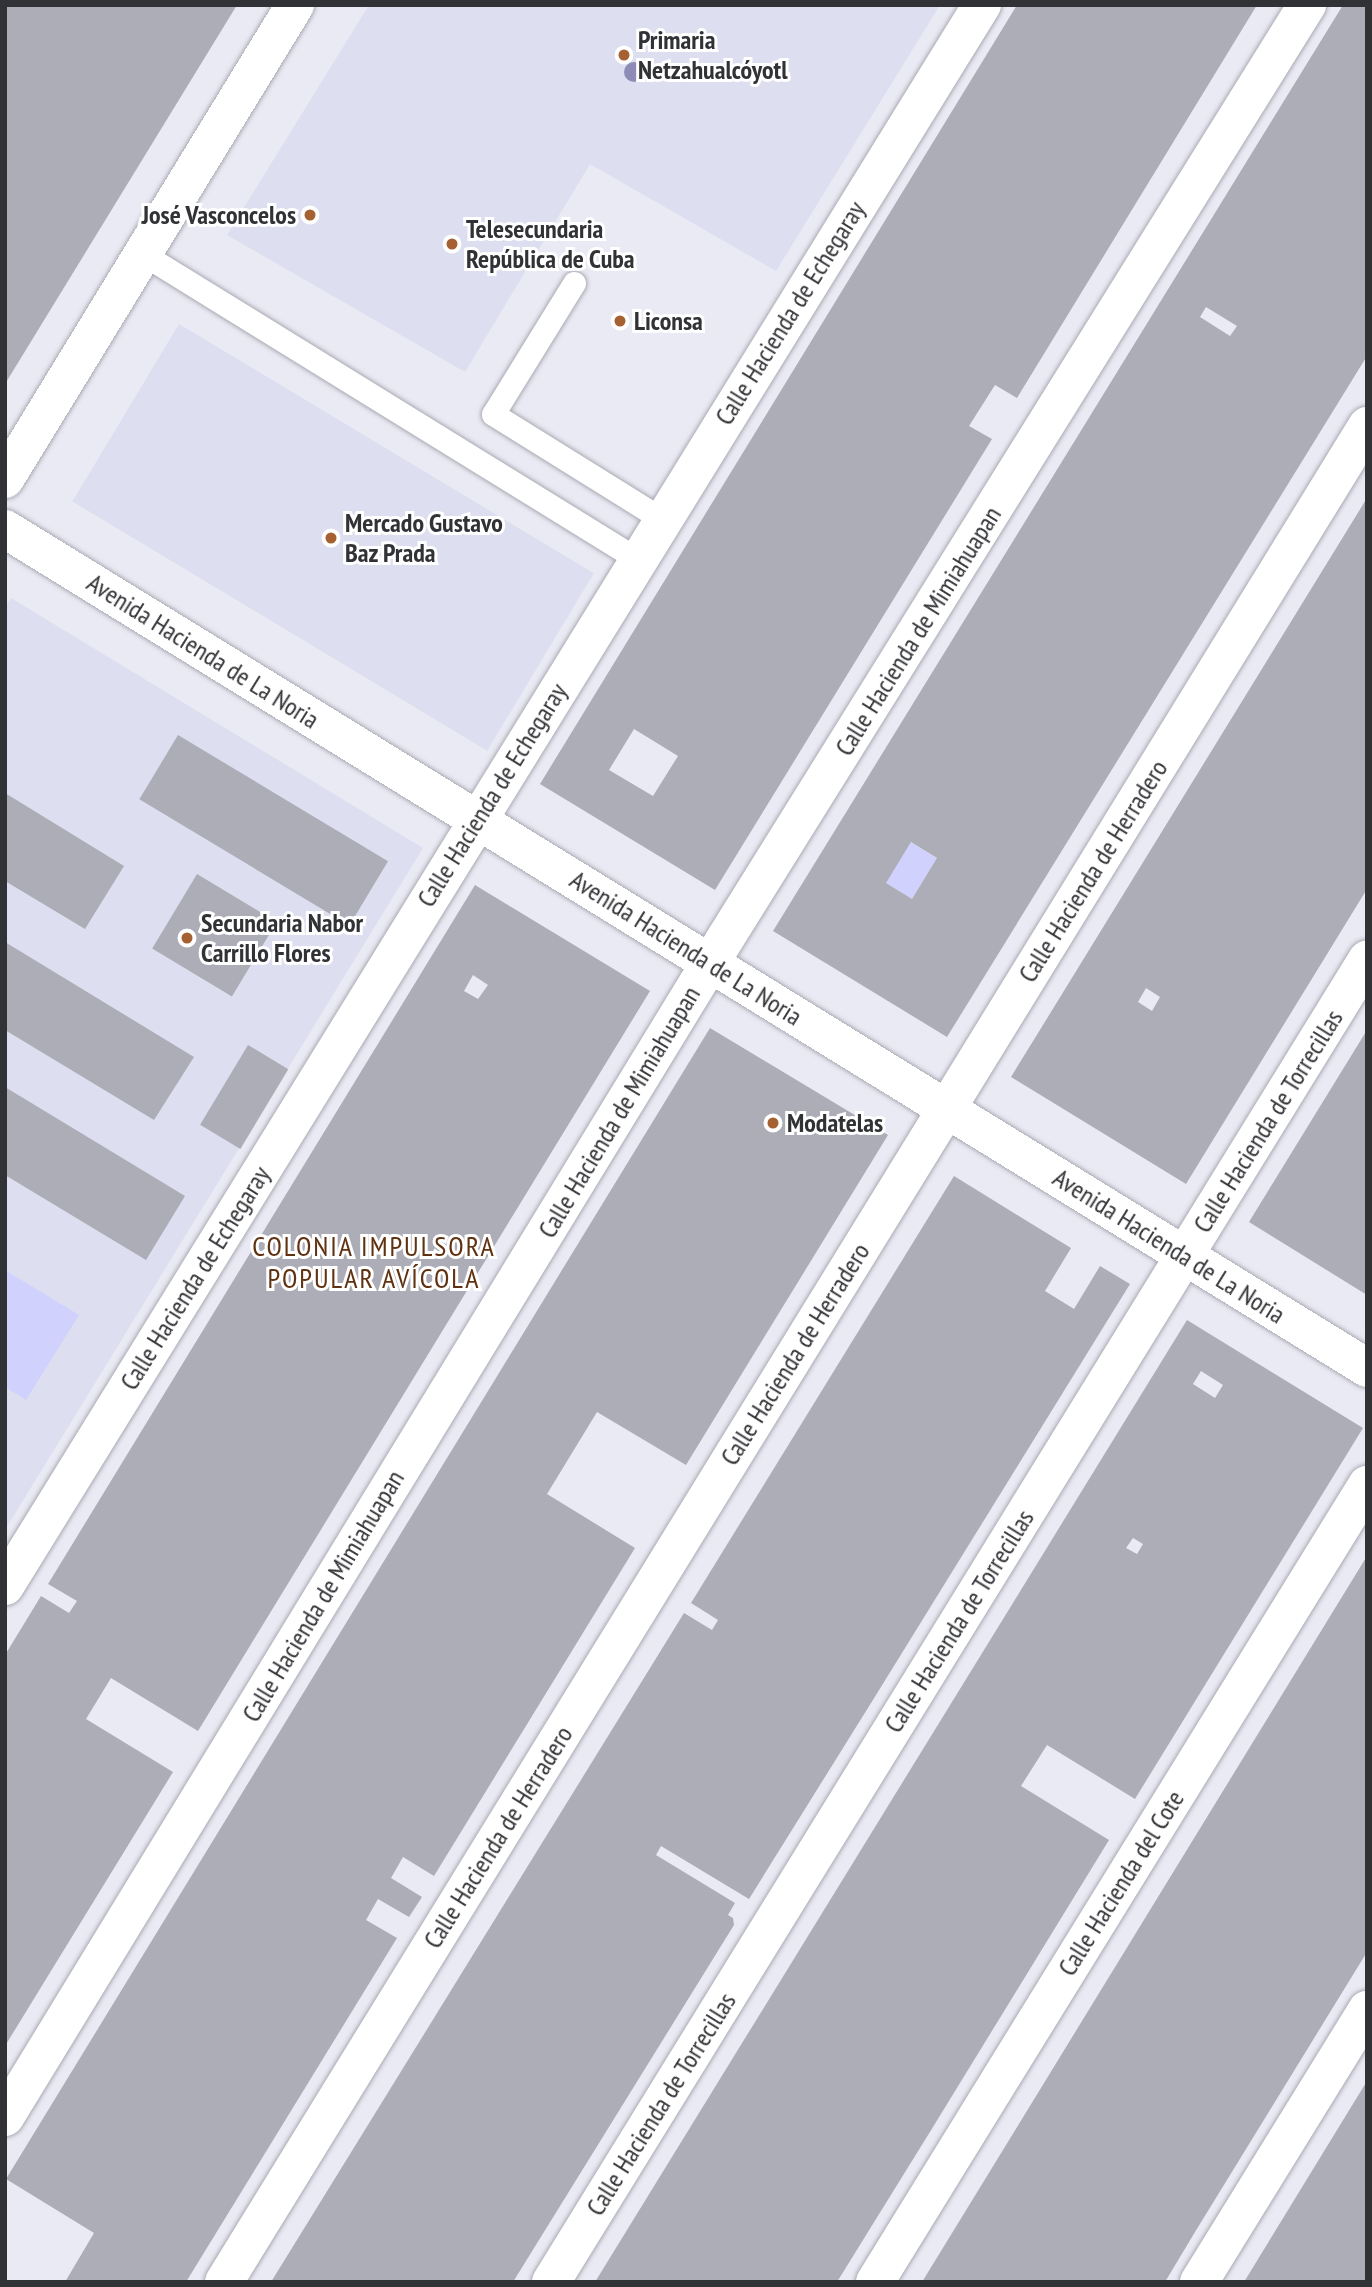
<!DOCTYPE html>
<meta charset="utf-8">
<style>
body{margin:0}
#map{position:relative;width:1372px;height:2287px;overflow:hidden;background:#eaeaf4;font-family:"PT Sans Narrow",sans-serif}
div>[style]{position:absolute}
.built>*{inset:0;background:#dddeef;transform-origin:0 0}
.green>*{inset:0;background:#d0d2fd;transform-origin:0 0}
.building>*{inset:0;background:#adadb7;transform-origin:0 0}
.roads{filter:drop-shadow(0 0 2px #a9aab3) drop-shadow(0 0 2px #a9aab3)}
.service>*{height:23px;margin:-11.5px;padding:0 11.5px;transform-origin:11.5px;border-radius:11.5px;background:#fff}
.minor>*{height:38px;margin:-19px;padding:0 19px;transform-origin:19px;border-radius:19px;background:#fff}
.tertiary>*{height:38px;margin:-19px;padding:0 19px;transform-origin:19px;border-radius:19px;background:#fff}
.trees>*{width:20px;height:20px;margin:-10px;border-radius:50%;background:#8e8cb6}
.dots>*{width:19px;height:19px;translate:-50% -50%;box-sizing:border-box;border:4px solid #fff;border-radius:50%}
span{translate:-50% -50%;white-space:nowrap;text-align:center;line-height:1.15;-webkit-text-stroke:6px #fff;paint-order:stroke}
.poi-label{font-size:26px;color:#313235;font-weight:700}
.left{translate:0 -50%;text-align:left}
.right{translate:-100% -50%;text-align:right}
.street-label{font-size:26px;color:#313235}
.neighbourhood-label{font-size:28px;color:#603211;letter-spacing:2px}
.frame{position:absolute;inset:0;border:7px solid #313235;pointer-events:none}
</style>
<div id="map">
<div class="built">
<div style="clip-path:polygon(369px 5px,940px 5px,776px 271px,590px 164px,465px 372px,227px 235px)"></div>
<div style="left:179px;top:324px;width:484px;height:207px;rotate:31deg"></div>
<div style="clip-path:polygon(11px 598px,423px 848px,5px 1530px,5px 607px)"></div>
</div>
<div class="green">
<div style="left:911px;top:842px;width:31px;height:48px;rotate:32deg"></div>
<div style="clip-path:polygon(5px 1270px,79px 1315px,26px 1400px,5px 1387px)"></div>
</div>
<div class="building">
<div style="clip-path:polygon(5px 5px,237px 5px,5px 384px)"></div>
<div style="clip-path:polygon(evenodd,1017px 5px,1257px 5px,1017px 398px,995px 385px,969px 426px,992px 439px,715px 890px,540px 784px,1017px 5px,634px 729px,678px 756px,653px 796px,609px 770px,634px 729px)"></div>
<div style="clip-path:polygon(evenodd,1343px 5px,1367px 5px,1367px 356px,947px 1037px,773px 931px,1343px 5px,1206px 307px,1237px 326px,1230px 336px,1200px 317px,1206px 307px,1343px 5px,911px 842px,937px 858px,912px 899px,886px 883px,911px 842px)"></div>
<div style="clip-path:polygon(evenodd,1367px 498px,1367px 889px,1186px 1184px,1011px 1077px,1367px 498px,1146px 988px,1160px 997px,1152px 1011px,1138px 1002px,1146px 988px)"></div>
<div style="left:178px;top:735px;width:245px;height:75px;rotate:31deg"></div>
<div style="clip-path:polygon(5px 793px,124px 866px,85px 929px,5px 881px)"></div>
<div style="left:197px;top:874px;width:93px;height:87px;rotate:31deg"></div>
<div style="clip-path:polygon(evenodd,475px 885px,650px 991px,198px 1731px,111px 1678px,86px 1719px,173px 1772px,5px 2046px,5px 1655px,41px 1596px,69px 1613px,77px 1601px,48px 1584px,475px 885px,473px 975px,488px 985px,478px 999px,464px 991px,473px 975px)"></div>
<div style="clip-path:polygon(5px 942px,194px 1057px,154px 1120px,5px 1030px)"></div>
<div style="clip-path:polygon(710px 1028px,888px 1135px,686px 1465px,597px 1412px,547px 1494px,635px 1548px,434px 1876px,403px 1857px,391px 1878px,422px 1897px,409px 1917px,378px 1899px,366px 1920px,397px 1938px,186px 2282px,65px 2282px,94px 2233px,6px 2179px)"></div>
<div style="clip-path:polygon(1367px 1030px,1367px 1295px,1249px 1222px)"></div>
<div style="left:248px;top:1045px;width:47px;height:93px;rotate:31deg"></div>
<div style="clip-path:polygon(5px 1087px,185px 1196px,146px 1260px,5px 1175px)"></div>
<div style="clip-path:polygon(954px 1176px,1071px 1248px,1045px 1291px,1074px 1309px,1100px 1266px,1130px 1284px,876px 1695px,749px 1899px,661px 1846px,656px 1855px,735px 1903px,728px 1915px,733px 1918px,734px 1925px,513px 2282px,271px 2282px,684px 1613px,712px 1630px,718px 1620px,691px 1603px)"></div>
<div style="clip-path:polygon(evenodd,1187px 1320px,1363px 1428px,1135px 1799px,1047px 1745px,1021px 1786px,1109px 1840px,933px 2127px,837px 2282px,595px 2282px,1187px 1320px,1201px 1371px,1223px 1385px,1215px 1398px,1193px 1384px,1201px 1371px,1187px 1320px,1133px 1538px,1143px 1544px,1137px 1554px,1126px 1548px,1133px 1538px)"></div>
<div style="clip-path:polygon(1367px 1556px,1367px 1952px,1195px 2232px,1165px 2282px,922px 2282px)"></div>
<div style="clip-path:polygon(1367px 2081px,1367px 2282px,1244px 2282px,1277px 2228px)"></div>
</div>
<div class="roads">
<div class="service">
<div style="left:143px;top:254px;width:581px;rotate:31.69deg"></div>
<div style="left:574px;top:283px;width:154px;rotate:121.7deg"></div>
<div style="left:493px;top:414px;width:199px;rotate:31.9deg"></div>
</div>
<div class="minor">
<div style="left:5px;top:1586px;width:1859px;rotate:-58.29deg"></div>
<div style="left:5px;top:2117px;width:1352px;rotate:-58.58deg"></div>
<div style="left:710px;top:963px;width:1129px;rotate:-58.07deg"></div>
<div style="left:224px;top:2282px;width:2180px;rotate:-58.37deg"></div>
<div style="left:551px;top:2282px;width:1554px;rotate:-58.32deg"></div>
<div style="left:875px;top:2282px;width:937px;rotate:-58.31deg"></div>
<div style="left:1199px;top:2282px;width:320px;rotate:-58.3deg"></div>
</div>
<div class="tertiary">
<div style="left:5px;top:479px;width:556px;rotate:-58.54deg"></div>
<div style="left:5px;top:529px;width:1600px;rotate:31.63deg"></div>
</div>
</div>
<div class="trees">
<div style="left:634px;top:72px"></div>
</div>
<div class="dots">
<div style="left:624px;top:55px;background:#a56132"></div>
<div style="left:310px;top:215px;background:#a56132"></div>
<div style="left:452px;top:244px;background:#a56132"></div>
<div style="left:620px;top:321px;background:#a56132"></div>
<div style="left:331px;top:538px;background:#a56132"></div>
<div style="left:187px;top:938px;background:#a56132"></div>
<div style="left:773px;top:1123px;background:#a56132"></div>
</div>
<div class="poi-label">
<span class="left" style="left:638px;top:55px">Primaria<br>Netzahualcóyotl</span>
<span class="right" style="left:296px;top:215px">José Vasconcelos</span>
<span class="left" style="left:466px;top:244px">Telesecundaria<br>República de Cuba</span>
<span class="left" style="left:634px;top:321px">Liconsa</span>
<span class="left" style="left:345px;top:538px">Mercado Gustavo<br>Baz Prada</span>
<span class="left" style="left:201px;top:938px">Secundaria Nabor<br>Carrillo Flores</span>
<span class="left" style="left:787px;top:1123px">Modatelas</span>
</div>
<div class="street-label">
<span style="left:790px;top:313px;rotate:-58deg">Calle Hacienda de Echegaray</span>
<span style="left:918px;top:631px;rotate:-58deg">Calle Hacienda de Mimiahuapan</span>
<span style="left:203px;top:651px;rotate:32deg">Avenida Hacienda de La Noria</span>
<span style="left:492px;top:795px;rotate:-58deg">Calle Hacienda de Echegaray</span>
<span style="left:1093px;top:871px;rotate:-58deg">Calle Hacienda de Herradero</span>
<span style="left:686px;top:948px;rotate:32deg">Avenida Hacienda de La Noria</span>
<span style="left:619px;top:1112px;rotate:-59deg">Calle Hacienda de Mimiahuapan</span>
<span style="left:1268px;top:1121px;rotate:-58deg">Calle Hacienda de Torrecillas</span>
<span style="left:1169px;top:1246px;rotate:32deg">Avenida Hacienda de La Noria</span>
<span style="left:195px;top:1278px;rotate:-58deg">Calle Hacienda de Echegaray</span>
<span style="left:795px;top:1354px;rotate:-58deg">Calle Hacienda de Herradero</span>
<span style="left:323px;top:1596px;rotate:-59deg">Calle Hacienda de Mimiahuapan</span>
<span style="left:959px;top:1621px;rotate:-58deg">Calle Hacienda de Torrecillas</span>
<span style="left:498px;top:1837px;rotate:-58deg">Calle Hacienda de Herradero</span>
<span style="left:1121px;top:1883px;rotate:-58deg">Calle Hacienda del Cote</span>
<span style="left:661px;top:2104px;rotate:-58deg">Calle Hacienda de Torrecillas</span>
</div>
<div class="neighbourhood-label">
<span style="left:374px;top:1262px">COLONIA IMPULSORA<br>POPULAR AVÍCOLA</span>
</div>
<div class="frame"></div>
</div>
